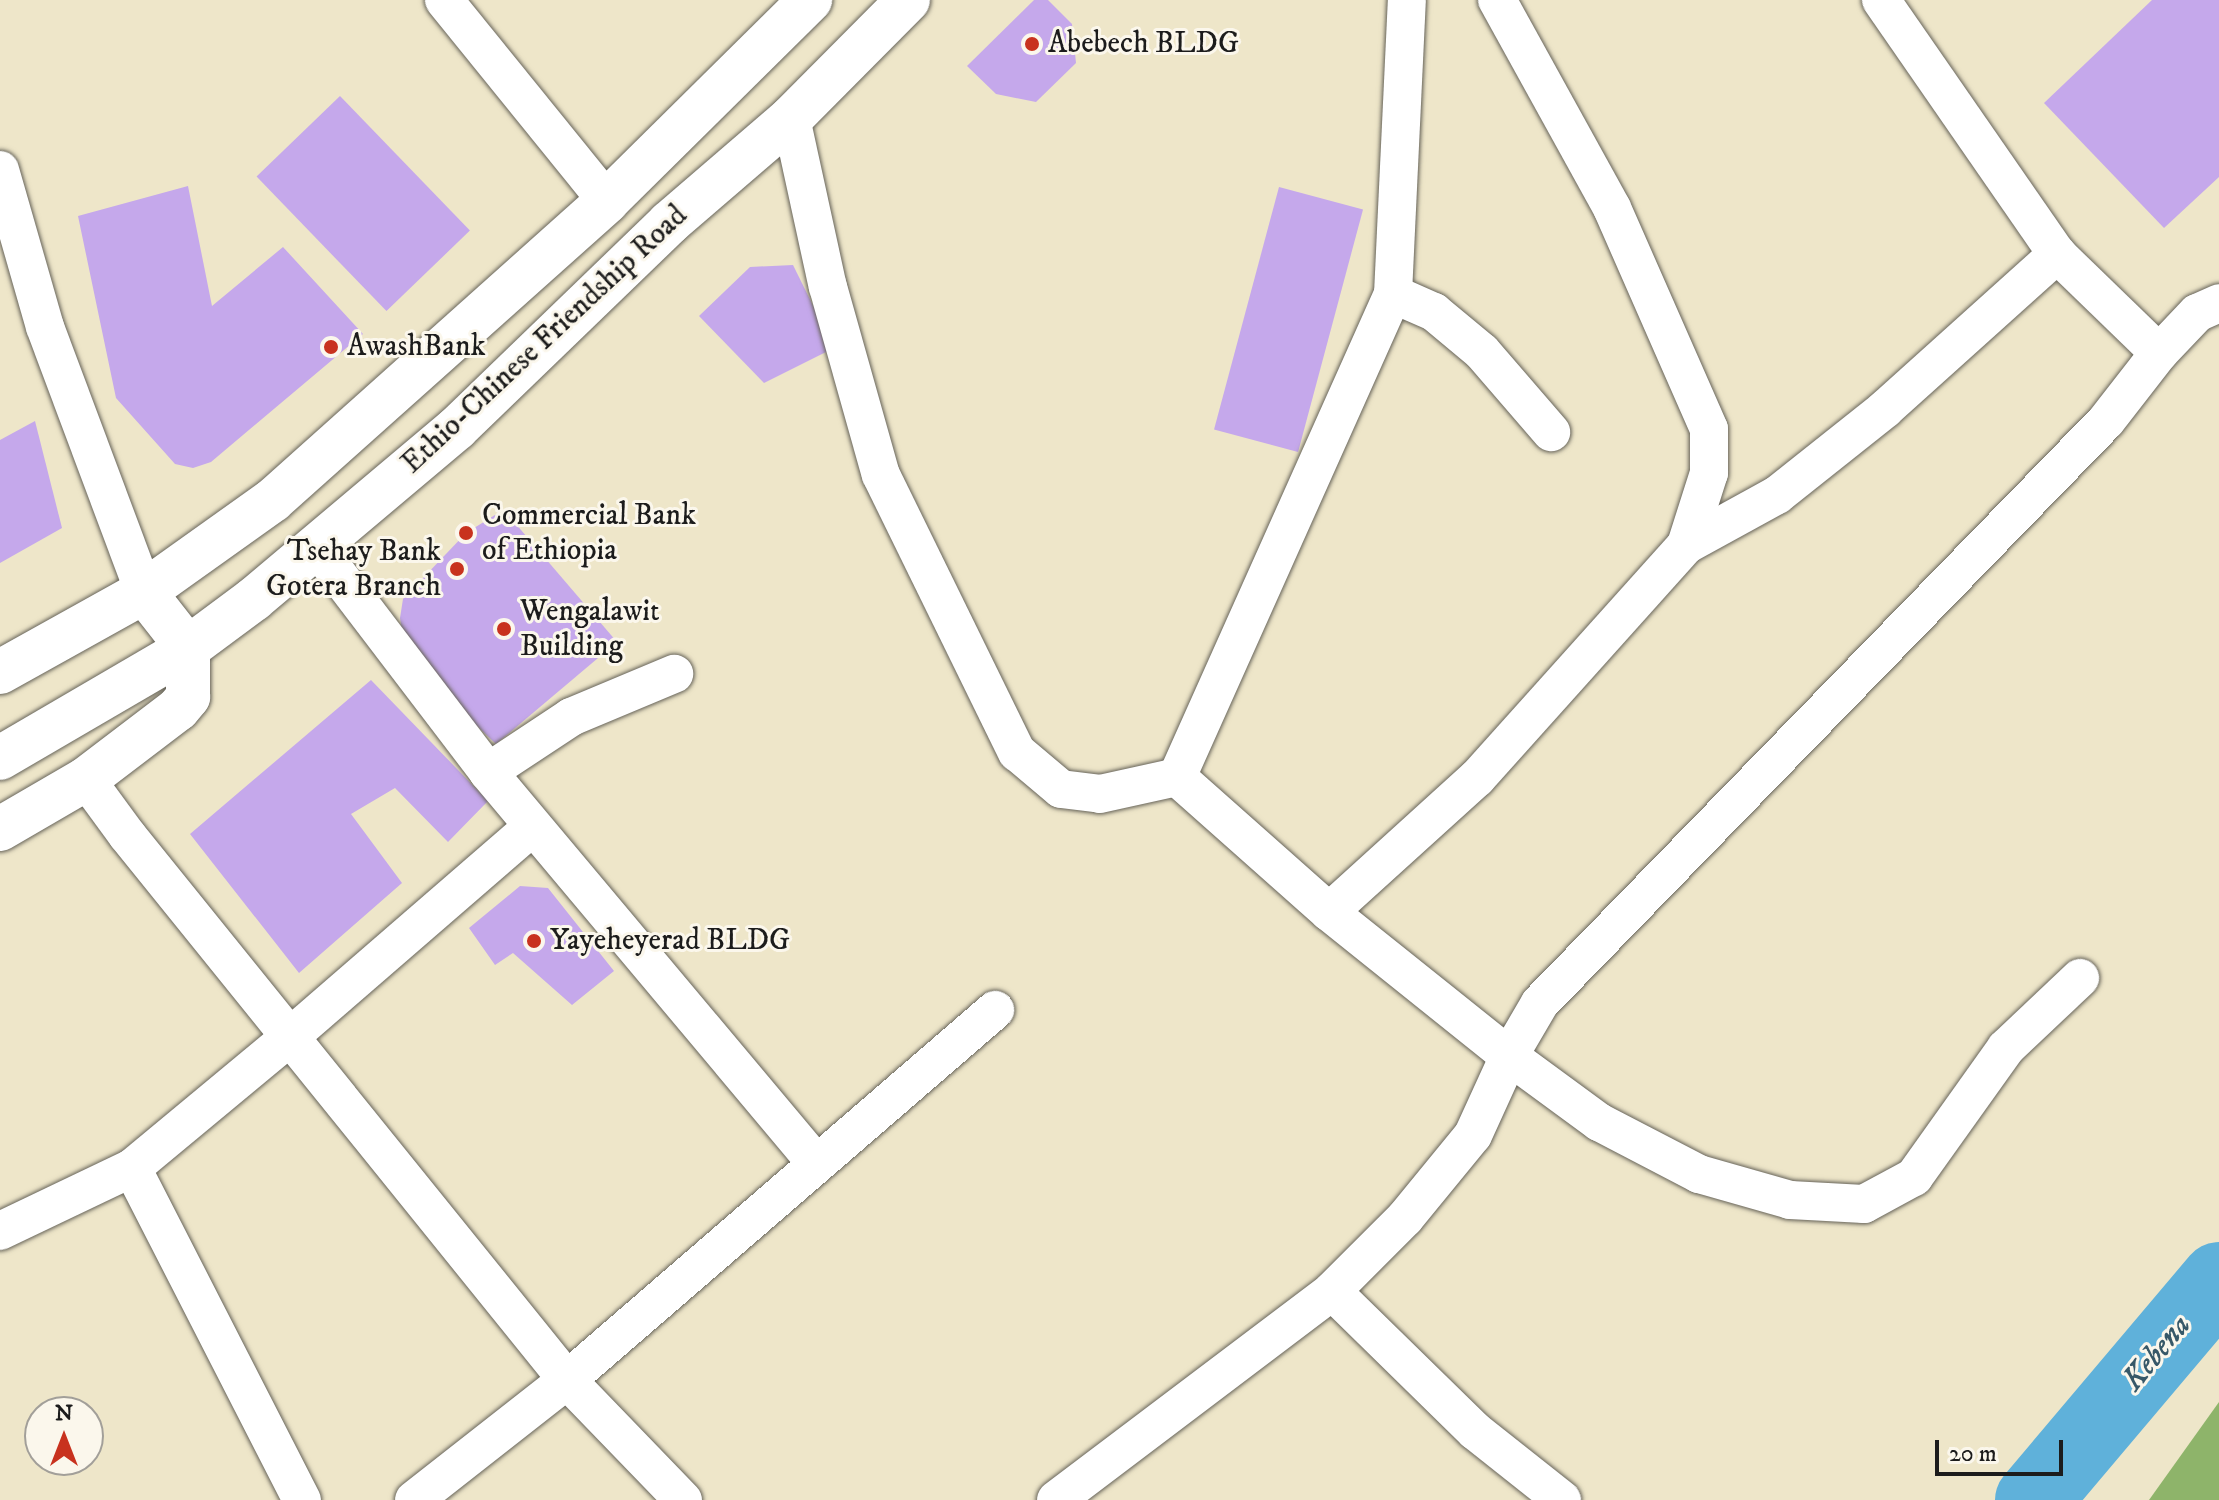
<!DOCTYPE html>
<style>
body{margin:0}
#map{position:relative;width:2219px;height:1500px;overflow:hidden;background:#eee6c9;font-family:"IM FELL DW Pica",serif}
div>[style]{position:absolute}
.forest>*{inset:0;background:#8eb46a}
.river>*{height:76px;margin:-38px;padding:0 38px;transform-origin:38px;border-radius:38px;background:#5fb1da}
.building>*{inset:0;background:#c5a8eb;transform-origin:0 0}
.roads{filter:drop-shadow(0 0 2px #666359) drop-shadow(0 0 2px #666359)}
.street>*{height:38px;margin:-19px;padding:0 19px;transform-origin:19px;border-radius:19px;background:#fff}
.secondary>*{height:44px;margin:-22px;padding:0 22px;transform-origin:22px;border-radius:22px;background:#fff}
.primary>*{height:44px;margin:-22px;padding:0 22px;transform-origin:22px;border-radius:22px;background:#fff}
.dots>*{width:22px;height:22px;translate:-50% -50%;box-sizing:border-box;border:4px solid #fbf7ec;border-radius:50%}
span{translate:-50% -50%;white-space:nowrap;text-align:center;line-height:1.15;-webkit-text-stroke:6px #fbf7ec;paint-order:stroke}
.poi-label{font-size:30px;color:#1c1c1c}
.left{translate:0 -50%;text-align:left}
.right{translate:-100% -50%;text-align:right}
.street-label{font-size:30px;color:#1c1c1c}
.water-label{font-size:32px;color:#375868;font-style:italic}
.north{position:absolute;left:24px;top:1396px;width:80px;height:80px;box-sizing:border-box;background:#fbf7ec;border:2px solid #a29f99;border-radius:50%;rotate:0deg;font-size:22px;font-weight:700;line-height:32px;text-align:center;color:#1c1c1c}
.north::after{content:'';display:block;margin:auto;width:28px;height:36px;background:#c8321e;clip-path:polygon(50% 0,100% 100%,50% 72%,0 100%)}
.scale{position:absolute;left:1935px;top:1440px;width:128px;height:36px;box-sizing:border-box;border:4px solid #1c1c1c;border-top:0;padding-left:10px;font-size:24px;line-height:28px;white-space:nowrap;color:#1c1c1c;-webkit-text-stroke:6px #fbf7ec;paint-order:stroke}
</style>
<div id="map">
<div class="forest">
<div style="clip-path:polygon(2219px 1402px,2219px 1500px,2149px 1500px)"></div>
</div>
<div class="river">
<div style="left:2033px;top:1500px;width:288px;rotate:-49.8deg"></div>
</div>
<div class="building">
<div style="clip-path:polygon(1034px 0,1048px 0,1072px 24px,1076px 63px,1036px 102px,996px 94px,967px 66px)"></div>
<div style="clip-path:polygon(2152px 0,2219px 0,2219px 177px,2164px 228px,2044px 103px)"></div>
<div style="left:340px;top:96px;width:187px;height:116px;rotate:46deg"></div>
<div style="clip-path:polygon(188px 186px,212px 306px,283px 247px,363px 334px,211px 462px,193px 468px,175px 464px,116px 398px,78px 216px)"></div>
<div style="left:1279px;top:187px;width:87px;height:251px;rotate:15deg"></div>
<div style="clip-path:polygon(793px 265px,834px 348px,764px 383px,699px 316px,750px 267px)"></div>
<div style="clip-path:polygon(35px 421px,62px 528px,0 563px,0 440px)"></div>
<div style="clip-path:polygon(495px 515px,509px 516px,617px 642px,496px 744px,407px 660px,400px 618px,403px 599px,466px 533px)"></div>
<div style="clip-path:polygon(371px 680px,488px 801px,448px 842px,395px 788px,351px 814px,402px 883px,299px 973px,190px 834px)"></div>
<div style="clip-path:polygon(520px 886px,548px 888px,614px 971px,572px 1005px,513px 953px,495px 965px,469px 928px)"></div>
</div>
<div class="roads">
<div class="street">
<div style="left:444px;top:0;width:259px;rotate:51deg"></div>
<div style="left:1881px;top:0;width:309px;rotate:55.3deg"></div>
<div style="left:2057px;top:254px;width:142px;rotate:44.1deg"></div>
<div style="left:791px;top:118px;width:173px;rotate:77.7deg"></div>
<div style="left:828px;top:287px;width:195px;rotate:74.3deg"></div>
<div style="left:881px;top:475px;width:309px;rotate:63.9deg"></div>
<div style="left:1017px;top:752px;width:57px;rotate:40.1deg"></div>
<div style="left:1061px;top:789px;width:39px;rotate:7deg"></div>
<div style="left:1100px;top:794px;width:79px;rotate:-12.4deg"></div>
<div style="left:0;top:170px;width:163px;rotate:74deg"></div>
<div style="left:45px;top:327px;width:283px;rotate:69.5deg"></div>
<div style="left:1393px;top:294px;width:45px;rotate:23.7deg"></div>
<div style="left:1434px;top:312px;width:62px;rotate:39.8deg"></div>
<div style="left:1482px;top:352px;width:106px;rotate:49.2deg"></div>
<div style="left:1686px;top:545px;width:104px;rotate:-28.8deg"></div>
<div style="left:1777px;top:495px;width:138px;rotate:-38.5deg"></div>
<div style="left:1885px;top:409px;width:232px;rotate:-42deg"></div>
<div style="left:316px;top:546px;width:284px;rotate:52.7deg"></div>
<div style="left:488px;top:772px;width:510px;rotate:50.01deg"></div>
<div style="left:488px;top:772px;width:100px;rotate:-33.5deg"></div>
<div style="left:571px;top:717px;width:112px;rotate:-22.7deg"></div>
<div style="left:1177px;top:777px;width:203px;rotate:41.6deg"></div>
<div style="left:1329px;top:912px;width:231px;rotate:38.7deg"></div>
<div style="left:1509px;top:1056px;width:112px;rotate:36.3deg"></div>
<div style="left:1599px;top:1122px;width:113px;rotate:27.5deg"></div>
<div style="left:1699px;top:1174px;width:95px;rotate:15.9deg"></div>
<div style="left:1790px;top:1200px;width:74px;rotate:3.1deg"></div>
<div style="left:1864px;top:1204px;width:57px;rotate:-28.4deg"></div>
<div style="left:1914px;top:1177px;width:158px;rotate:-54.5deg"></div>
<div style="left:2006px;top:1048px;width:102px;rotate:-43.4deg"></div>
<div style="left:1177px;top:777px;width:529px;rotate:-65.91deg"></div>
<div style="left:1393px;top:294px;width:294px;rotate:-87.3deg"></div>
<div style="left:86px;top:779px;width:69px;rotate:53.8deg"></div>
<div style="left:127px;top:835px;width:700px;rotate:51.08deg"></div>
<div style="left:567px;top:1380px;width:167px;rotate:46deg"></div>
<div style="left:1329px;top:912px;width:200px;rotate:-42.2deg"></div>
<div style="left:1477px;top:778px;width:313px;rotate:-48.1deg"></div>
<div style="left:1686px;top:545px;width:76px;rotate:-72.3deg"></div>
<div style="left:1709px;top:473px;width:44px;rotate:-90deg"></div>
<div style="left:1709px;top:429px;width:241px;rotate:-113.7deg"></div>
<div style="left:1612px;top:208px;width:238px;rotate:-118.9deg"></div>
<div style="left:132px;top:1168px;width:373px;rotate:62.9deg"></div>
<div style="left:0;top:1231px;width:146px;rotate:-25.5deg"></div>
<div style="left:132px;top:1168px;width:207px;rotate:-39.7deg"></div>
<div style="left:291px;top:1036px;width:319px;rotate:-40.9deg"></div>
<div style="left:1332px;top:1291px;width:200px;rotate:44.4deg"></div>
<div style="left:1475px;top:1431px;width:111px;rotate:38.4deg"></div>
<div style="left:414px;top:1500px;width:194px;rotate:-38.1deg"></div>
<div style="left:567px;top:1380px;width:566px;rotate:-40.84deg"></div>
<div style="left:1056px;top:1500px;width:346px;rotate:-37.1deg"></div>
<div style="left:1332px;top:1291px;width:103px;rotate:-45deg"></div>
<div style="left:1405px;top:1218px;width:107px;rotate:-50.7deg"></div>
<div style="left:1473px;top:1135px;width:87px;rotate:-65.5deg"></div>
<div style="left:1509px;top:1056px;width:61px;rotate:-59.7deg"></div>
<div style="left:1540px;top:1003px;width:812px;rotate:-45.8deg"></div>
<div style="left:2106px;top:421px;width:86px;rotate:-52.1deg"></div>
<div style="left:2159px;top:353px;width:55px;rotate:-46.5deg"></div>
<div style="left:2197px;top:313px;width:24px;rotate:-24deg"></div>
</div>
<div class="secondary">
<div style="left:0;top:829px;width:99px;rotate:-30.2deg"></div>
<div style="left:86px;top:779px;width:116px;rotate:-37.3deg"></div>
<div style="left:178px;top:709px;width:16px;rotate:-50deg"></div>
<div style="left:188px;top:697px;width:49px;rotate:-90deg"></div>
<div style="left:188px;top:648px;width:71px;rotate:-128.2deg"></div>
</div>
<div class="primary">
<div style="left:0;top:672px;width:165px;rotate:-29.1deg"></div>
<div style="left:144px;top:592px;width:158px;rotate:-35.5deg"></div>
<div style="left:273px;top:500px;width:448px;rotate:-41.8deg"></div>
<div style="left:607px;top:201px;width:286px;rotate:-44.7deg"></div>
<div style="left:0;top:758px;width:218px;rotate:-30.3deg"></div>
<div style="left:188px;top:648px;width:82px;rotate:-36.6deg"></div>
<div style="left:254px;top:599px;width:265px;rotate:-40.1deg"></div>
<div style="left:457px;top:428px;width:295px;rotate:-44deg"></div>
<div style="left:669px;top:223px;width:161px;rotate:-40.7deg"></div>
<div style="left:791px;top:118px;width:166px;rotate:-45.2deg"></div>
</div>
</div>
<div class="dots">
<div style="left:1032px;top:44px;background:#c8321e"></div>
<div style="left:331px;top:347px;background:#c8321e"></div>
<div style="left:466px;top:533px;background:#c8321e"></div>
<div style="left:457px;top:569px;background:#c8321e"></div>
<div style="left:504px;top:629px;background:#c8321e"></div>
<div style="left:534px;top:941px;background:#c8321e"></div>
</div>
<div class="poi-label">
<span class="left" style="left:1048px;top:44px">Abebech BLDG</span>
<span class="left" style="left:347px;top:347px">AwashBank</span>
<span class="left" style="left:482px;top:533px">Commercial Bank<br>of Ethiopia</span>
<span class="right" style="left:441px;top:569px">Tsehay Bank<br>Gotera Branch</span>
<span class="left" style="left:520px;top:629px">Wengalawit<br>Building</span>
<span class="left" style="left:550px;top:941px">Yayeheyerad BLDG</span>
</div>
<div class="street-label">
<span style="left:545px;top:340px;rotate:-43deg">Ethio-Chinese Friendship Road</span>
</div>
<div class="water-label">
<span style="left:2157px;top:1353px;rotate:-50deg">Kebena</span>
</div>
<div class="north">N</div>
<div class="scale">20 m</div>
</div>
